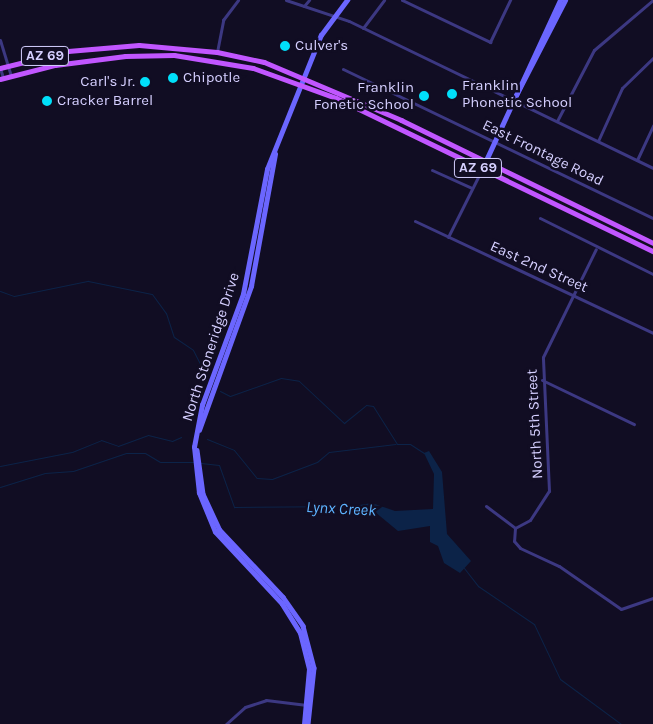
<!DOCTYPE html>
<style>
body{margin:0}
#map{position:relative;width:653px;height:724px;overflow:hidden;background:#110d23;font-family:Karla,sans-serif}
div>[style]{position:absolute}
.water>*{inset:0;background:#0c2348}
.stream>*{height:1px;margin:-0.5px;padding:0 0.5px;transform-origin:0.5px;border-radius:0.5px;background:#0c2348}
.street>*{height:3px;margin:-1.5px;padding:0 1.5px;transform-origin:1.5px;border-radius:1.5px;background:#3c3882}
.secondary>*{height:4.5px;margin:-2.25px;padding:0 2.25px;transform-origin:2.25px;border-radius:2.25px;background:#6b66ff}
.primary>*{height:5px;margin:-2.5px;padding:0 2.5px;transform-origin:2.5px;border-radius:2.5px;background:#c156ff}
.dots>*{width:14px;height:14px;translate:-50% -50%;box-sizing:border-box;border:2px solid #110d23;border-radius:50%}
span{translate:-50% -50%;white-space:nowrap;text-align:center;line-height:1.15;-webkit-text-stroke:5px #110d23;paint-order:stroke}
.shield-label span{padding:1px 4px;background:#110d23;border:1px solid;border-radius:4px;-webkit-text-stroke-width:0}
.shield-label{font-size:14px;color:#d5cfff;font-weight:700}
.poi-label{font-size:15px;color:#d5cfff}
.left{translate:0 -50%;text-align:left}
.right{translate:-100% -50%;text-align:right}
.street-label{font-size:15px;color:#d5cfff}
.water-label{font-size:16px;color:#5db3ff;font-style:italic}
</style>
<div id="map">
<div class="water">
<div style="clip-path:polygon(429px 451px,442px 472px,447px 534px,471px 561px,460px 573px,444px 563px,438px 546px,430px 542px,430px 526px,398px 531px,375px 512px,353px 506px,372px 503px,395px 511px,433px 509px,434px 474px,424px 453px)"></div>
</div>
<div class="stream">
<div style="left:0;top:291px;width:15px;rotate:20deg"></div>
<div style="left:14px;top:296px;width:76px;rotate:-11.5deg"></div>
<div style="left:88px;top:281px;width:65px;rotate:11.5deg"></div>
<div style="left:152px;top:294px;width:24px;rotate:54deg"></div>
<div style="left:166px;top:313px;width:25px;rotate:72deg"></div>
<div style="left:174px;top:337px;width:23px;rotate:34deg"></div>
<div style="left:193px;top:350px;width:27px;rotate:63deg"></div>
<div style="left:220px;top:391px;width:11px;rotate:27deg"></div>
<div style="left:230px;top:396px;width:54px;rotate:-19.4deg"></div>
<div style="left:281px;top:378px;width:18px;rotate:9deg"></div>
<div style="left:299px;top:381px;width:62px;rotate:43deg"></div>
<div style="left:344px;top:423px;width:28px;rotate:-39deg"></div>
<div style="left:366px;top:405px;width:7px;rotate:8deg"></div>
<div style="left:373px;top:406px;width:45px;rotate:57.7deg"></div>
<div style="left:397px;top:444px;width:13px"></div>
<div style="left:410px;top:444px;width:17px;rotate:33deg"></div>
<div style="left:207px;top:439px;width:29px;rotate:22deg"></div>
<div style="left:234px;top:450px;width:36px;rotate:51deg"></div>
<div style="left:257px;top:478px;width:15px;rotate:4deg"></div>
<div style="left:272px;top:479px;width:48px;rotate:-20.7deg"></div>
<div style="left:317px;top:462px;width:16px;rotate:-40deg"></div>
<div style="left:329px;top:452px;width:67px;rotate:-6.8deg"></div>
<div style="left:201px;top:463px;width:18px;rotate:6deg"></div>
<div style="left:219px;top:465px;width:45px;rotate:70.3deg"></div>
<div style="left:234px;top:507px;width:120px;rotate:-0.5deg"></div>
<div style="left:0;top:466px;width:73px;rotate:-11deg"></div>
<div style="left:72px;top:452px;width:31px;rotate:-22deg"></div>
<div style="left:101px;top:440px;width:18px;rotate:19deg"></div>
<div style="left:118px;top:446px;width:32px;rotate:-20deg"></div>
<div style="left:148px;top:435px;width:25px;rotate:14deg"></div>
<div style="left:172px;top:441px;width:10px;rotate:-24deg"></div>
<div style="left:0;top:487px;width:47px;rotate:-17.3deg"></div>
<div style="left:45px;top:473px;width:28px;rotate:-4deg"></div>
<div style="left:73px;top:471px;width:56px;rotate:-18.8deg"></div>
<div style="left:126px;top:453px;width:19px"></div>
<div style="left:145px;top:453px;width:17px;rotate:31deg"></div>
<div style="left:160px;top:462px;width:35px"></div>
<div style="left:464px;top:568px;width:23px;rotate:52deg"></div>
<div style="left:478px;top:586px;width:68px;rotate:34.2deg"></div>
<div style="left:534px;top:624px;width:61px;rotate:64.7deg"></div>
<div style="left:560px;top:679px;width:76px;rotate:36.4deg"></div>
</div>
<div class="street">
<div style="left:286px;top:0;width:66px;rotate:18.4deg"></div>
<div style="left:349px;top:21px;width:338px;rotate:25.8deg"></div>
<div style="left:402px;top:0;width:98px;rotate:25.5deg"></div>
<div style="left:490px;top:42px;width:47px;rotate:-64.5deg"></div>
<div style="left:304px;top:6px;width:8px;rotate:-50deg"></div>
<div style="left:363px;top:28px;width:35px;rotate:-53deg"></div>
<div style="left:0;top:40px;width:38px;rotate:73deg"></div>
<div style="left:217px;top:52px;width:33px;rotate:-79deg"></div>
<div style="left:223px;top:20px;width:25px;rotate:-53deg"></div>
<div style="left:0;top:68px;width:10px;rotate:73deg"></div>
<div style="left:343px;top:69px;width:344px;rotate:25.7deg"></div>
<div style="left:557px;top:121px;width:80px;rotate:-62.5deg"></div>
<div style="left:594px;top:50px;width:77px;rotate:-40.3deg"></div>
<div style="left:598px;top:141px;width:58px;rotate:-65.6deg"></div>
<div style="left:622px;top:88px;width:43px;rotate:-44.1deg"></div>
<div style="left:637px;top:160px;width:38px;rotate:-65deg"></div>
<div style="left:432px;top:170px;width:44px;rotate:24.2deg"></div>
<div style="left:540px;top:218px;width:126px;rotate:26.4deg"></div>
<div style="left:415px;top:221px;width:263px;rotate:25.2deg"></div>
<div style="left:448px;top:237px;width:76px;rotate:-63.4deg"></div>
<div style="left:542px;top:380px;width:102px;rotate:25.6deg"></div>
<div style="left:486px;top:506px;width:36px;rotate:37deg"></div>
<div style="left:515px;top:528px;width:17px;rotate:-28deg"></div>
<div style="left:530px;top:520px;width:35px;rotate:-57deg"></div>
<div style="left:549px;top:491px;width:134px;rotate:-92.6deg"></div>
<div style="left:543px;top:357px;width:120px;rotate:-63.9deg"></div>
<div style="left:515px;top:528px;width:13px;rotate:94deg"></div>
<div style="left:514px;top:541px;width:9px;rotate:49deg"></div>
<div style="left:520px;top:548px;width:43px;rotate:24.8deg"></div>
<div style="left:559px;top:566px;width:75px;rotate:34.7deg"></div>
<div style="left:621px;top:609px;width:34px;rotate:-19deg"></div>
<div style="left:226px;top:724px;width:25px;rotate:-42deg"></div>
<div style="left:245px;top:707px;width:22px;rotate:-18deg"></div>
<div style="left:266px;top:700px;width:41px;rotate:7deg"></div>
</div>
<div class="secondary">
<div style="left:514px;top:99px;width:111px;rotate:-62.7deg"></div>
<div style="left:482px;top:169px;width:186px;rotate:-65.2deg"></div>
<div style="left:199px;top:430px;width:153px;rotate:-70.1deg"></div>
<div style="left:251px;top:286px;width:134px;rotate:-79.7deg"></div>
<div style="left:197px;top:450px;width:44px;rotate:82.2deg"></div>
<div style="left:203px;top:494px;width:38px;rotate:65deg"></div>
<div style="left:219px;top:529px;width:93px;rotate:46.7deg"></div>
<div style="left:283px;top:597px;width:35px;rotate:55deg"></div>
<div style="left:303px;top:626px;width:43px;rotate:75.3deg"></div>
<div style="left:314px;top:668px;width:56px;rotate:96.1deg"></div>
<div style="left:304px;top:724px;width:55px;rotate:-84.8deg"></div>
<div style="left:309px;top:669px;width:37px;rotate:-104deg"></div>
<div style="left:300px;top:633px;width:34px;rotate:-122deg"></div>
<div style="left:282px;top:604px;width:98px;rotate:-132.9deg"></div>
<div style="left:215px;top:532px;width:42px;rotate:-112.3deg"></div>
<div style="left:199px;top:493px;width:46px;rotate:-96.2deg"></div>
<div style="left:194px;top:447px;width:43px;rotate:-79.2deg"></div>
<div style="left:202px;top:405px;width:118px;rotate:-69.7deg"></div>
<div style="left:243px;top:294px;width:127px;rotate:-79.1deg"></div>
<div style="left:267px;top:169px;width:144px;rotate:-68.1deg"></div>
<div style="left:321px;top:35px;width:44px;rotate:-53.4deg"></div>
</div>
<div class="primary">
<div style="left:0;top:68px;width:70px;rotate:-14deg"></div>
<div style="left:68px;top:51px;width:71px;rotate:-4.8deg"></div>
<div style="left:139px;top:45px;width:78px;rotate:5.1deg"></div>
<div style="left:217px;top:52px;width:48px;rotate:12deg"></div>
<div style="left:264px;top:62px;width:149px;rotate:22.9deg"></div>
<div style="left:401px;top:120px;width:280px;rotate:26deg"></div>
<div style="left:0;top:79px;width:57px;rotate:-14.3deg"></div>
<div style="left:55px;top:65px;width:71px;rotate:-7.3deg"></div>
<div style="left:125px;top:56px;width:49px;rotate:-1.2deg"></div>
<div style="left:174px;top:55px;width:80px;rotate:9.3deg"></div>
<div style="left:253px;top:68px;width:88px;rotate:19.9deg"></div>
<div style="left:336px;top:98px;width:352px;rotate:25.8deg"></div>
</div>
<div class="dots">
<div style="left:285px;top:46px;background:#00dffa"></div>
<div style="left:173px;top:78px;background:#00dffa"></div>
<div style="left:145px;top:82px;background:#00dffa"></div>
<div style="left:452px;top:94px;background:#00dffa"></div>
<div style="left:424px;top:96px;background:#00dffa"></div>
<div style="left:47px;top:101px;background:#00dffa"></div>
</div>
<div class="shield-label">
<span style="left:45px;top:56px">AZ 69</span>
<span style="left:478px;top:168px">AZ 69</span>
</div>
<div class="poi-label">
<span class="left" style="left:295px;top:46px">Culver's</span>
<span class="left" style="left:183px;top:78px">Chipotle</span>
<span class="right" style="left:135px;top:82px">Carl's Jr.</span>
<span class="left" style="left:462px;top:94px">Franklin<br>Phonetic School</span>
<span class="right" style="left:414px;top:96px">Franklin<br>Fonetic School</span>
<span class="left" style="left:57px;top:101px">Cracker Barrel</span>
</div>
<div class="street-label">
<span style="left:543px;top:153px;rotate:26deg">East Frontage Road</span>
<span style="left:539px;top:267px;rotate:24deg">East 2nd Street</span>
<span style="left:211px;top:347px;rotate:-72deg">North Stoneridge Drive</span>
<span style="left:535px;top:424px;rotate:-93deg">North 5th Street</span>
</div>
<div class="water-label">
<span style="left:341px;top:509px;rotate:3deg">Lynx Creek</span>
</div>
</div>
